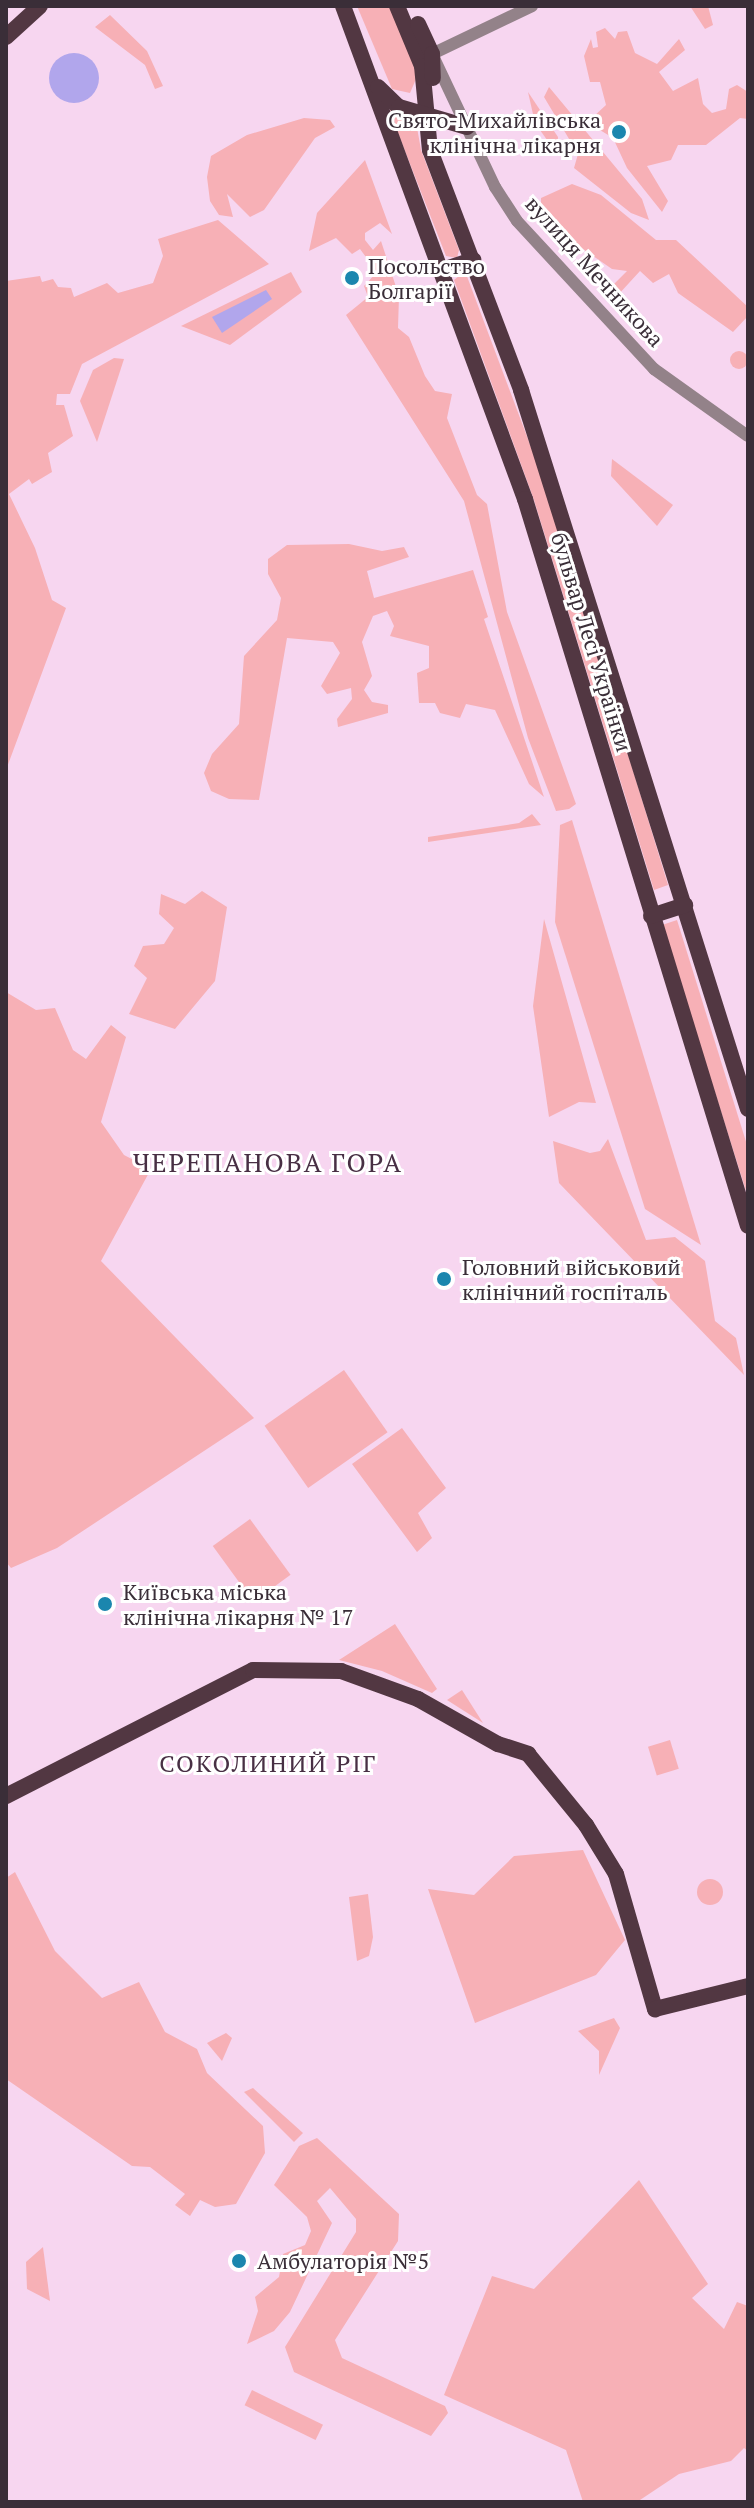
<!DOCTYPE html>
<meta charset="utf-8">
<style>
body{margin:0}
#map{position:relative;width:754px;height:2508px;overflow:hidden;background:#f7d6f0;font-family:"PT Serif",serif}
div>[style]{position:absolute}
.green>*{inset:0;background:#f7b0b6;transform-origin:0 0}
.round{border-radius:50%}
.water>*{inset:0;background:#b1a6ec}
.minor>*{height:12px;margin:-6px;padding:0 6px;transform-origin:6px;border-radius:6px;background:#938289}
.major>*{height:16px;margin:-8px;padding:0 8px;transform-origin:8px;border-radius:8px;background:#523742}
.dots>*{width:22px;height:22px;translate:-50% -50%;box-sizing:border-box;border:4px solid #fff;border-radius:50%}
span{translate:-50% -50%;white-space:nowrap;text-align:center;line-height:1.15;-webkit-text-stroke:6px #fff;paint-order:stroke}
.poi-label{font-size:22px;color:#3a2e38}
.right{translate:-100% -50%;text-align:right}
.left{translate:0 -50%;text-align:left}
.street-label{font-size:22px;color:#3a2e38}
.neighbourhood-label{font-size:24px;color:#482f44;letter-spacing:2px}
.quarter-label{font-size:26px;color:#482f44;letter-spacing:2px}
.frame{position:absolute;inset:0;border:8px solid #3a2e38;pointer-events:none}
</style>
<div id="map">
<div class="green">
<div style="clip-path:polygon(357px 6px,389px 6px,413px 55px,416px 79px,410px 93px,392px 89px)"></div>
<div style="clip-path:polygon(690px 6px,708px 6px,713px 25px,705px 29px)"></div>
<div style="clip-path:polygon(110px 15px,147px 51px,163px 86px,155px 89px,145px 65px,95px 27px)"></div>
<div style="clip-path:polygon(605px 28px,615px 39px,618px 32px,627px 31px,635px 53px,657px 64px,679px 39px,685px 50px,659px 72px,673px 91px,698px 78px,703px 104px,712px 113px,726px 109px,729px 89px,737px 85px,748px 92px,748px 119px,740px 118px,706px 145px,678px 145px,671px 160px,647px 166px,668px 201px,662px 212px,627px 168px,613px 138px,595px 127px,593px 117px,606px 105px,600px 82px,590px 82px,584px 56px,591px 39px,593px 48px,598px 47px,596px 32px)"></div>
<div style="clip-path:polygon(549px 87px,642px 199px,649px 220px,631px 213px,574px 168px,578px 154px,544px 97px)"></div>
<div style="clip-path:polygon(528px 92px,558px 137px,557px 154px,535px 123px)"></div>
<div style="clip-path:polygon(389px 110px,415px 116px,421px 150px,459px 250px,457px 258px,446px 256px)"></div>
<div style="clip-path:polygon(304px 118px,330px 120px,335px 127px,315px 138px,264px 210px,250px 217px,227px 194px,233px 217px,219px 215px,210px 201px,207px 177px,211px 156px,247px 135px)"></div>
<div style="clip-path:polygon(365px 160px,392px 234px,380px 223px,365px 233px,365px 240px,373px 250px,381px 241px,399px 296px,398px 328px,409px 337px,425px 376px,435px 391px,452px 394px,447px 418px,477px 495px,487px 504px,507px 612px,576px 804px,569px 809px,556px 811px,528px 738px,464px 501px,346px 315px,368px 297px,364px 286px,377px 272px,360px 249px,352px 254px,336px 238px,309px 251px,317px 213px)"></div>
<div style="clip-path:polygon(572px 184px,601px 195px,656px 240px,676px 240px,748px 307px,748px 316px,733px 332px,678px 293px,669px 274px,653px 283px,640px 271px,618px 295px,614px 284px,627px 271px,612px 269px,580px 247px,541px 211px,541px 198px)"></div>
<div style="clip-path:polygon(218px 220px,269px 264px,82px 364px,70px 394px,57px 394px,56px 405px,64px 405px,73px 436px,48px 453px,52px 472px,32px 484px,29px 479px,9px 494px,35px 548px,52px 600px,66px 608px,6px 770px,6px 281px,40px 276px,42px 282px,53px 279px,58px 287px,71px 288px,74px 297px,107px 283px,118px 293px,153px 283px,163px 256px,158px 239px)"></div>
<div style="clip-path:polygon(465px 271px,550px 498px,668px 885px,654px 890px,534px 500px,454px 280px)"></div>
<div style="clip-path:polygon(291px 272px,302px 292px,230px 345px,181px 326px)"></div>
<div class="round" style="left:730px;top:351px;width:18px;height:18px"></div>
<div style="clip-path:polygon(114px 358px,124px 359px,97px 442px,80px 401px,93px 370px)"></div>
<div style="clip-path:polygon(612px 459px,673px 505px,657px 526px,611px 476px)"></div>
<div style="clip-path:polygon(349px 544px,382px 551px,404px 547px,409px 557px,367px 571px,374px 598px,473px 570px,488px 617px,484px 619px,544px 797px,529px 784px,495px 710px,466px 704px,460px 718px,440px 713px,435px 703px,419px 703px,417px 673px,429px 668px,429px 646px,390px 636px,394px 626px,387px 611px,373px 616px,362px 642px,372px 676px,364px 690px,372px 702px,388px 705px,388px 713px,338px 727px,337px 719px,352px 699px,351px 688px,327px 694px,321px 686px,340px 653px,333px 642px,287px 638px,259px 800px,229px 799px,211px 791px,204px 773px,212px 754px,239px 724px,244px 656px,277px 620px,281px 598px,268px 574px,268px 559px,287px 545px)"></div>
<div style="clip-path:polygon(532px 814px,541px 825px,428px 842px,428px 837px,519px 823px)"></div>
<div style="clip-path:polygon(572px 820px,701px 1245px,645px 1209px,555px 922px,560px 825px)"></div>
<div style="clip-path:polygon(202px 891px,227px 907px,215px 981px,175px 1029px,129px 1014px,147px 978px,134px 966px,143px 946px,164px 944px,174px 928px,159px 914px,161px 894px,185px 904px)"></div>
<div style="clip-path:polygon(544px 919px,596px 1103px,579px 1102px,549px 1117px,533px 1006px)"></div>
<div style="clip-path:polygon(677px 920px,748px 1148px,748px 1197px,662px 925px)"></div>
<div style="clip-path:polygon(6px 992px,36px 1010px,55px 1008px,73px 1050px,86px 1059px,111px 1025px,126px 1037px,101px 1122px,124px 1155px,151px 1169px,101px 1261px,254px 1418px,57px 1548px,11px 1568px,6px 1562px)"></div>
<div style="clip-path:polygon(608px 1139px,646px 1240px,675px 1237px,705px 1261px,715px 1321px,736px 1338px,744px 1375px,559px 1183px,553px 1141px,590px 1153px,600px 1151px)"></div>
<div style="left:344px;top:1370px;width:76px;height:97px;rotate:55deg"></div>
<div style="clip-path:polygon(402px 1428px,446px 1488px,418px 1513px,432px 1538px,417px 1552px,352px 1464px)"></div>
<div style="left:250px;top:1519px;width:69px;height:46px;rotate:54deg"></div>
<div style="clip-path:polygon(395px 1624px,437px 1689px,432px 1693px,382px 1671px,339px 1660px)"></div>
<div style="clip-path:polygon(462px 1690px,483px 1723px,447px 1700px)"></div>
<div style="left:670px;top:1740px;width:30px;height:23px;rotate:73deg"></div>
<div style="clip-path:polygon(583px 1850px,625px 1940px,596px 1975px,475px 2023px,428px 1889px,474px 1895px,514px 1856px)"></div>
<div style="clip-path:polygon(15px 1872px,55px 1951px,102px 1998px,139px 1982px,165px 2032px,197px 2049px,207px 2073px,263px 2126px,265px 2153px,236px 2204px,215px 2207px,200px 2200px,190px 2216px,175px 2205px,185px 2194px,150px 2167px,132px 2166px,6px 2079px,6px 1878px)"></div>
<div class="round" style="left:697px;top:1879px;width:26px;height:26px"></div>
<div style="clip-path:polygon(368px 1894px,373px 1937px,369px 1956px,357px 1961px,349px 1897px)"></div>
<div style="clip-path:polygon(614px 2018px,620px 2028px,599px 2075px,599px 2051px,578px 2031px)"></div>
<div style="clip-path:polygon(226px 2033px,232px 2038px,222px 2061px,207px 2043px)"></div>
<div style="clip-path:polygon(253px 2088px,303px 2133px,294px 2142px,244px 2092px)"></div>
<div style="clip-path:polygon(317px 2138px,399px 2214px,398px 2241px,335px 2340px,342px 2358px,445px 2406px,448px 2413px,431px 2436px,294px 2372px,285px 2347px,356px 2232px,356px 2219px,330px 2188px,317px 2201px,332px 2223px,290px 2312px,274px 2331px,247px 2344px,258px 2311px,255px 2297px,279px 2277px,283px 2254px,305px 2245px,311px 2231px,307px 2217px,274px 2185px,299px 2146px)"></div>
<div style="clip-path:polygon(639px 2180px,708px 2284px,692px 2298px,724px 2329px,737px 2302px,748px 2306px,748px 2451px,744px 2448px,731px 2461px,679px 2474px,637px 2502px,583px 2502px,566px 2450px,444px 2395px,492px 2276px,534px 2289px)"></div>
<div style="clip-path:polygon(43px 2247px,50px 2301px,27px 2289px,26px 2262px)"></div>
<div style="left:252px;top:2390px;width:79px;height:17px;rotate:26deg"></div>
</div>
<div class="water">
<div class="round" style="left:49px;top:53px;width:50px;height:50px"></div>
<div style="clip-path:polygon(266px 290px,272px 299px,222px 333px,212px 317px)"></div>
</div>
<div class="minor">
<div style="left:432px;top:54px;width:111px;rotate:-25.6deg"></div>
<div style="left:434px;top:58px;width:143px;rotate:64.7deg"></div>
<div style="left:495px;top:187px;width:40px;rotate:57.1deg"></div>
<div style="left:517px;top:221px;width:202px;rotate:47.2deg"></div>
<div style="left:654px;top:369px;width:115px;rotate:35.5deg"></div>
</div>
<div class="major">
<div style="left:343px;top:6px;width:526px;rotate:69.74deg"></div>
<div style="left:525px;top:499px;width:760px;rotate:72.95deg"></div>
<div style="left:397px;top:6px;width:65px;rotate:67.4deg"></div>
<div style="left:422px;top:66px;width:84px;rotate:84.6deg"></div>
<div style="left:430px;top:150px;width:257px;rotate:69.2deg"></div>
<div style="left:521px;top:390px;width:754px;rotate:72.48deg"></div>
<div style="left:418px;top:24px;width:33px;rotate:65deg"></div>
<div style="left:432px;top:54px;width:24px;rotate:88deg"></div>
<div style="left:6px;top:37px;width:46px;rotate:-42.4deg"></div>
<div style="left:378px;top:87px;width:29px;rotate:44deg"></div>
<div style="left:399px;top:107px;width:71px;rotate:16.4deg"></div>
<div style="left:442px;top:270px;width:33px;rotate:-18deg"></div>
<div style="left:651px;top:916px;width:36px;rotate:-18deg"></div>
<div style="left:6px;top:1796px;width:277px;rotate:-27deg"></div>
<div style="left:253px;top:1670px;width:88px;rotate:0.7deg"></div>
<div style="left:341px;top:1671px;width:82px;rotate:20deg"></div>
<div style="left:418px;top:1699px;width:92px;rotate:29.4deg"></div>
<div style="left:498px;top:1744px;width:32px;rotate:18deg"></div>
<div style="left:528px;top:1754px;width:92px;rotate:50.8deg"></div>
<div style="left:586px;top:1825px;width:57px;rotate:58.5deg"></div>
<div style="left:616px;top:1874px;width:141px;rotate:73.9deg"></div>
<div style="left:655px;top:2009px;width:96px;rotate:-13.9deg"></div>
</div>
<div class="dots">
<div style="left:619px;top:132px;background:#1b86ae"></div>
<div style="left:352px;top:278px;background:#1b86ae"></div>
<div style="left:444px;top:1279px;background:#1b86ae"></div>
<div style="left:105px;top:1604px;background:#1b86ae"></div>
<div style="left:239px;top:2261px;background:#1b86ae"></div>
</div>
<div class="poi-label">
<span class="right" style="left:601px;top:132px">Свято-Михайлівська<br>клінічна лікарня</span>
<span class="left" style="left:368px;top:278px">Посольство<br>Болгарії</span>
<span class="left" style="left:462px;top:1279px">Головний військовий<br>клінічний госпіталь</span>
<span class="left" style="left:123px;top:1604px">Київська міська<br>клінічна лікарня № 17</span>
<span class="left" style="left:257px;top:2261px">Амбулаторія №5</span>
</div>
<div class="street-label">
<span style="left:595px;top:271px;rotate:48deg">вулиця Мечникова</span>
<span style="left:592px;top:642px;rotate:73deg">бульвар Лесі Українки</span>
</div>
<div class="neighbourhood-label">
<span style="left:268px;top:1764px">СОКОЛИНИЙ РІГ</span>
</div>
<div class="quarter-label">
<span style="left:268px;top:1163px">ЧЕРЕПАНОВА ГОРА</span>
</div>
<div class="frame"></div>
</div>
